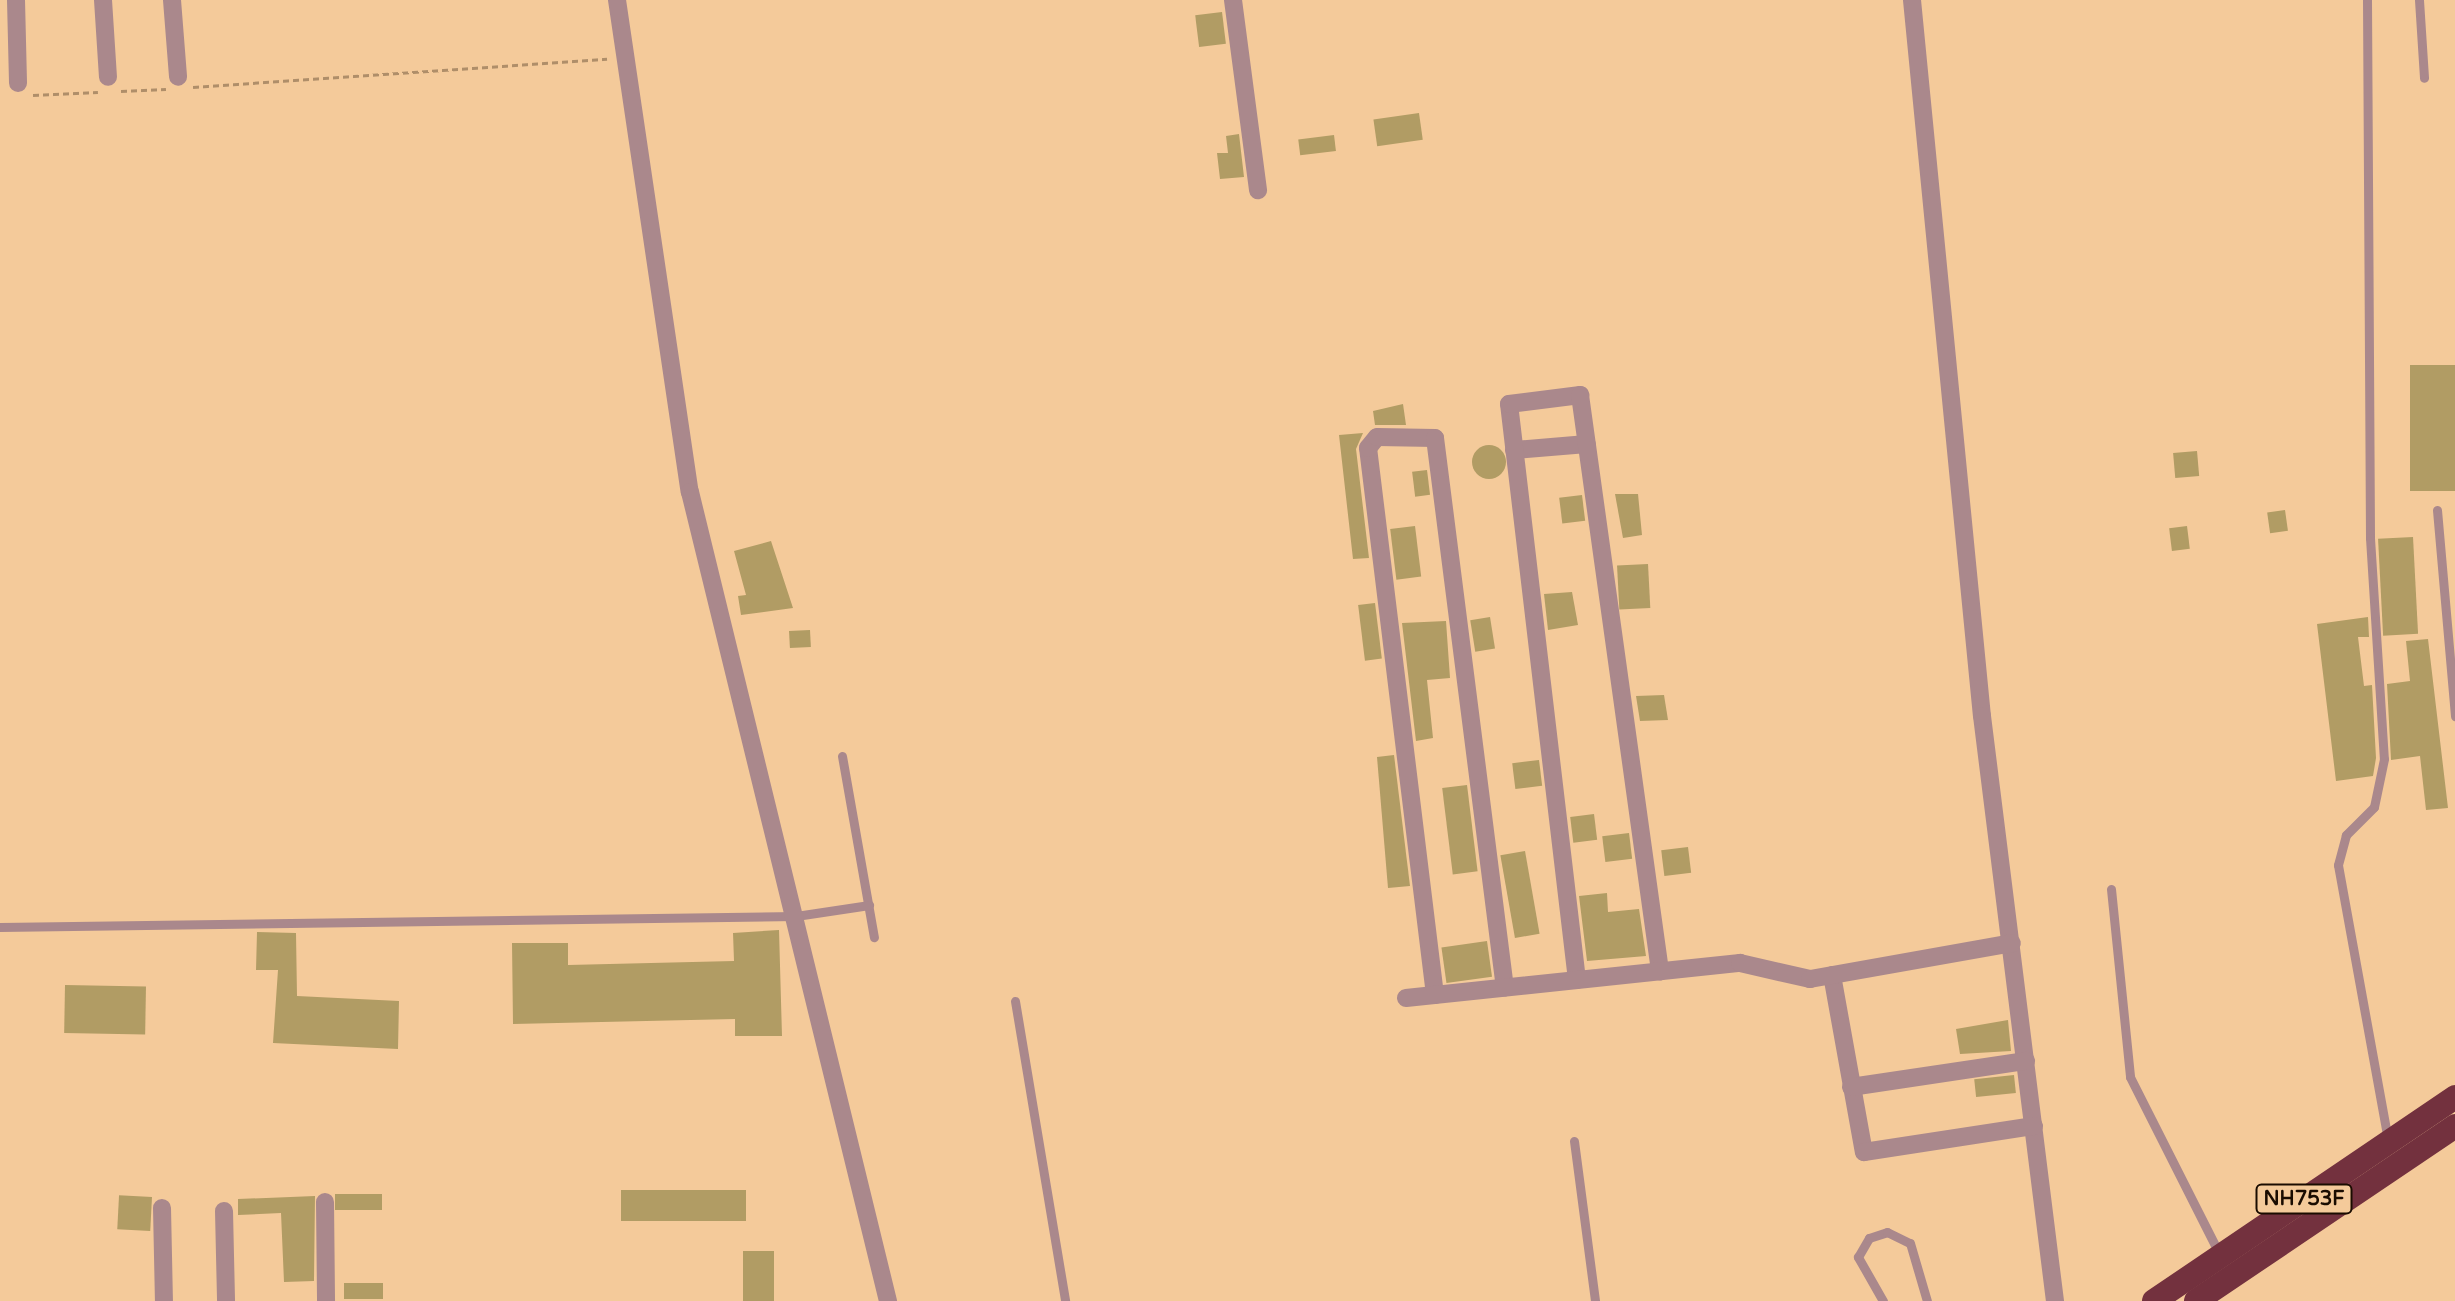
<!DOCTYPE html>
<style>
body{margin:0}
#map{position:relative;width:2455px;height:1301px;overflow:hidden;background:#f4ca9a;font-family:"Varela Round",sans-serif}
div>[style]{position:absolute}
.building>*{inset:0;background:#b19c64;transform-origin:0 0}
.round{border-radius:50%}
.path>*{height:3px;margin-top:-1.5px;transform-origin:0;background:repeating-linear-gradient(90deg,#af8e69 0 6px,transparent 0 10px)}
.lane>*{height:9px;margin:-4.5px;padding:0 4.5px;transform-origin:4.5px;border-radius:4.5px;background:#aa888c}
.street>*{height:18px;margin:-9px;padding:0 9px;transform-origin:9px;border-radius:9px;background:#aa888c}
.highway>*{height:24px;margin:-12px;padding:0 12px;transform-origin:12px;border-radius:12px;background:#73313e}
span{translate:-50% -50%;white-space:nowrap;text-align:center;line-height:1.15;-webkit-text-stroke:6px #f4ca9a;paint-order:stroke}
.shield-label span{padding:2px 6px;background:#f4ca9a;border:2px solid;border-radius:6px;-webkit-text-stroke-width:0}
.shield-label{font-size:20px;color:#1a0c00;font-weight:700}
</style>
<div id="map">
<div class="building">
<div style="left:1222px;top:12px;width:32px;height:27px;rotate:83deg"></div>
<div style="left:1419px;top:113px;width:27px;height:46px;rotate:82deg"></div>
<div style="clip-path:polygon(1239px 134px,1244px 177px,1220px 179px,1217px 153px,1228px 153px,1226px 136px)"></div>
<div style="left:1334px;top:135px;width:16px;height:36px;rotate:83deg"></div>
<div style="left:2455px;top:365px;width:126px;height:45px;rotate:90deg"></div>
<div style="clip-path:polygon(1403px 404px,1406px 425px,1375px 425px,1373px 411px)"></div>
<div style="clip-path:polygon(1363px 433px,1356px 449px,1369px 558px,1353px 559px,1339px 435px)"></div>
<div class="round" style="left:1472px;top:445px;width:34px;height:34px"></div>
<div style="left:2197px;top:451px;width:25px;height:24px;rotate:85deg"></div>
<div style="left:1427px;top:470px;width:25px;height:15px;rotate:83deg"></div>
<div style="clip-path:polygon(1615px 494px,1638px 494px,1642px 535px,1623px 538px)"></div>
<div style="left:1582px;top:495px;width:26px;height:23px;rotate:83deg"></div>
<div style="left:2285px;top:510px;width:21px;height:18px;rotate:82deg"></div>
<div style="left:1415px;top:526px;width:51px;height:25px;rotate:83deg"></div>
<div style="left:2187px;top:526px;width:23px;height:18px;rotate:83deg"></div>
<div style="left:2413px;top:537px;width:97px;height:35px;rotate:87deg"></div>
<div style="clip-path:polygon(771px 541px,793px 608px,741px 615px,738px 596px,746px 595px,734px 551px)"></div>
<div style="left:1648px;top:564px;width:44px;height:31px;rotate:87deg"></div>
<div style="clip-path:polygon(1572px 592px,1578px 625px,1548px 630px,1544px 594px)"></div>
<div style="left:1375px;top:603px;width:56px;height:17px;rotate:83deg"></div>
<div style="left:1490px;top:617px;width:32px;height:20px;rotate:81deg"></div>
<div style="clip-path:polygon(2368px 617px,2369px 637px,2358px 637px,2364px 686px,2372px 685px,2376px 758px,2373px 776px,2336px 781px,2317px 624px)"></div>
<div style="clip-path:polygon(1446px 621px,1450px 678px,1427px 680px,1433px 738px,1416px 741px,1402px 623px)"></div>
<div style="left:810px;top:630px;width:17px;height:21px;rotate:87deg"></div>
<div style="clip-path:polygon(2428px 639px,2448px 808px,2426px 810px,2420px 756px,2391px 760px,2387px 684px,2410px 681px,2406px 641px)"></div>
<div style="clip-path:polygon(1664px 695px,1668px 720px,1640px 721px,1636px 696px)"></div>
<div style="clip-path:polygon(1394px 755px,1410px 886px,1388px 888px,1377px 757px)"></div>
<div style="left:1539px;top:760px;width:26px;height:27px;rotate:83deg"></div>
<div style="left:1467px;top:785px;width:87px;height:25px;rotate:83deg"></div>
<div style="left:1594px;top:814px;width:26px;height:24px;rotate:83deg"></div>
<div style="left:1629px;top:833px;width:26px;height:27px;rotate:83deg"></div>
<div style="left:1688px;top:847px;width:26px;height:27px;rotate:83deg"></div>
<div style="left:1525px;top:851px;width:84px;height:25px;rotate:80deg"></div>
<div style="clip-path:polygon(1607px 893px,1608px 912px,1639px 909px,1646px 956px,1587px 961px,1579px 896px)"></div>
<div style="clip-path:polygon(779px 930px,782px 1036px,735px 1036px,735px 1019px,513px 1024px,512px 943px,568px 943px,568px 965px,734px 961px,733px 933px)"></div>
<div style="clip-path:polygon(257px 932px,296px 933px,297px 996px,399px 1001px,398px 1049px,273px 1043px,278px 970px,256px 970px)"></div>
<div style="left:1487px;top:941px;width:36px;height:46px;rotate:82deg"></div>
<div style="left:65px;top:985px;width:81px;height:48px;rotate:1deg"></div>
<div style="clip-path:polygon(2008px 1020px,2011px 1051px,1960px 1054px,1956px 1029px)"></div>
<div style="left:2014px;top:1075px;width:18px;height:40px;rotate:84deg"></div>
<div style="left:621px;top:1190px;width:125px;height:31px"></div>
<div style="left:382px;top:1194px;width:16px;height:47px;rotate:90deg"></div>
<div style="clip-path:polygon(315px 1196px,314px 1281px,284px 1282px,281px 1213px,238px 1215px,238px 1199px)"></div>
<div style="left:152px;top:1197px;width:34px;height:33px;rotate:93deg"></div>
<div style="left:774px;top:1251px;width:50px;height:31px;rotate:90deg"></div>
<div style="left:383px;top:1283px;width:16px;height:39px;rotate:90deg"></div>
</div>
<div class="path">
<div style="left:193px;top:87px;width:415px;rotate:-3.9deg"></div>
<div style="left:121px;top:91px;width:45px;rotate:-2.5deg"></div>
<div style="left:33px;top:95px;width:65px;rotate:-2.6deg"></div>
</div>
<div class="lane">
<div style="left:2367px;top:0;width:538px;rotate:89.68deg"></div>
<div style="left:2370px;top:538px;width:221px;rotate:86.4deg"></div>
<div style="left:2384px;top:759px;width:49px;rotate:101.8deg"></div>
<div style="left:2374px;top:807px;width:40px;rotate:135deg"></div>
<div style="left:2346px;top:835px;width:31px;rotate:105deg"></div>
<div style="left:2338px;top:865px;width:280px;rotate:79.7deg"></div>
<div style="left:2419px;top:0;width:78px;rotate:86.3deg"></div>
<div style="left:2437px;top:510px;width:207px;rotate:85deg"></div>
<div style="left:842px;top:756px;width:184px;rotate:80deg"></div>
<div style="left:2111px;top:889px;width:189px;rotate:84.2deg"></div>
<div style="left:2130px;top:1077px;width:199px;rotate:63.2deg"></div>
<div style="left:0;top:927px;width:796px;rotate:-0.79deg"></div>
<div style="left:796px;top:916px;width:74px;rotate:-8.6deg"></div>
<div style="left:1015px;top:1001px;width:304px;rotate:80.5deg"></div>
<div style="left:1574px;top:1141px;width:161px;rotate:82.5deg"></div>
<div style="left:1883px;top:1301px;width:51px;rotate:-119.6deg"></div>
<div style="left:1858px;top:1257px;width:22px;rotate:-60deg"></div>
<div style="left:1869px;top:1238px;width:19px;rotate:-18deg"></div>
<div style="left:1887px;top:1232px;width:25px;rotate:26deg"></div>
<div style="left:1910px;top:1243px;width:60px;rotate:73.7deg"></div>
</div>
<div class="street">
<div style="left:16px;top:0;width:83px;rotate:88.6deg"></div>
<div style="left:103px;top:0;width:77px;rotate:86.3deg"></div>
<div style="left:172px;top:0;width:77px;rotate:85.5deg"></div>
<div style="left:617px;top:0;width:497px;rotate:81.6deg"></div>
<div style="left:690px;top:492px;width:833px;rotate:76.25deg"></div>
<div style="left:1233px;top:0;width:192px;rotate:82.5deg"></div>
<div style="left:1912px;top:0;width:719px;rotate:84.42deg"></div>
<div style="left:1982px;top:716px;width:590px;rotate:82.89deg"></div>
<div style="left:1514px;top:450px;width:73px;rotate:-4.7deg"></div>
<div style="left:1832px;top:975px;width:180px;rotate:79.8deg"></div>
<div style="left:1864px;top:1152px;width:172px;rotate:-8.7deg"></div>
<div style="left:1577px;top:980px;width:580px;rotate:-96.73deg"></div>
<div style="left:1509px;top:404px;width:72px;rotate:-7.2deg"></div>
<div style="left:1580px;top:395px;width:582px;rotate:82.09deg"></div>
<div style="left:1435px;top:995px;width:551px;rotate:-96.98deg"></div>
<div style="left:1368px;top:448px;width:14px;rotate:-51deg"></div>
<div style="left:1377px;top:437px;width:58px;rotate:1deg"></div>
<div style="left:1435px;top:438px;width:554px;rotate:82.75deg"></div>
<div style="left:1406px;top:998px;width:336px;rotate:-6deg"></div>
<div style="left:1740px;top:963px;width:72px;rotate:12.9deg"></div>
<div style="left:1810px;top:979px;width:205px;rotate:-10.1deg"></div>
<div style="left:1851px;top:1087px;width:177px;rotate:-8.5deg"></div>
<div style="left:325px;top:1202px;width:99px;rotate:89.4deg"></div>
<div style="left:162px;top:1208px;width:93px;rotate:88.8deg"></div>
<div style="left:224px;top:1211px;width:90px;rotate:88.7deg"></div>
</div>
<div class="highway">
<div style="left:2154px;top:1301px;width:364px;rotate:-34.1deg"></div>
<div style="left:2196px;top:1301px;width:313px;rotate:-34deg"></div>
</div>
<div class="shield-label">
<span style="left:2304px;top:1199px">NH753F</span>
</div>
</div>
